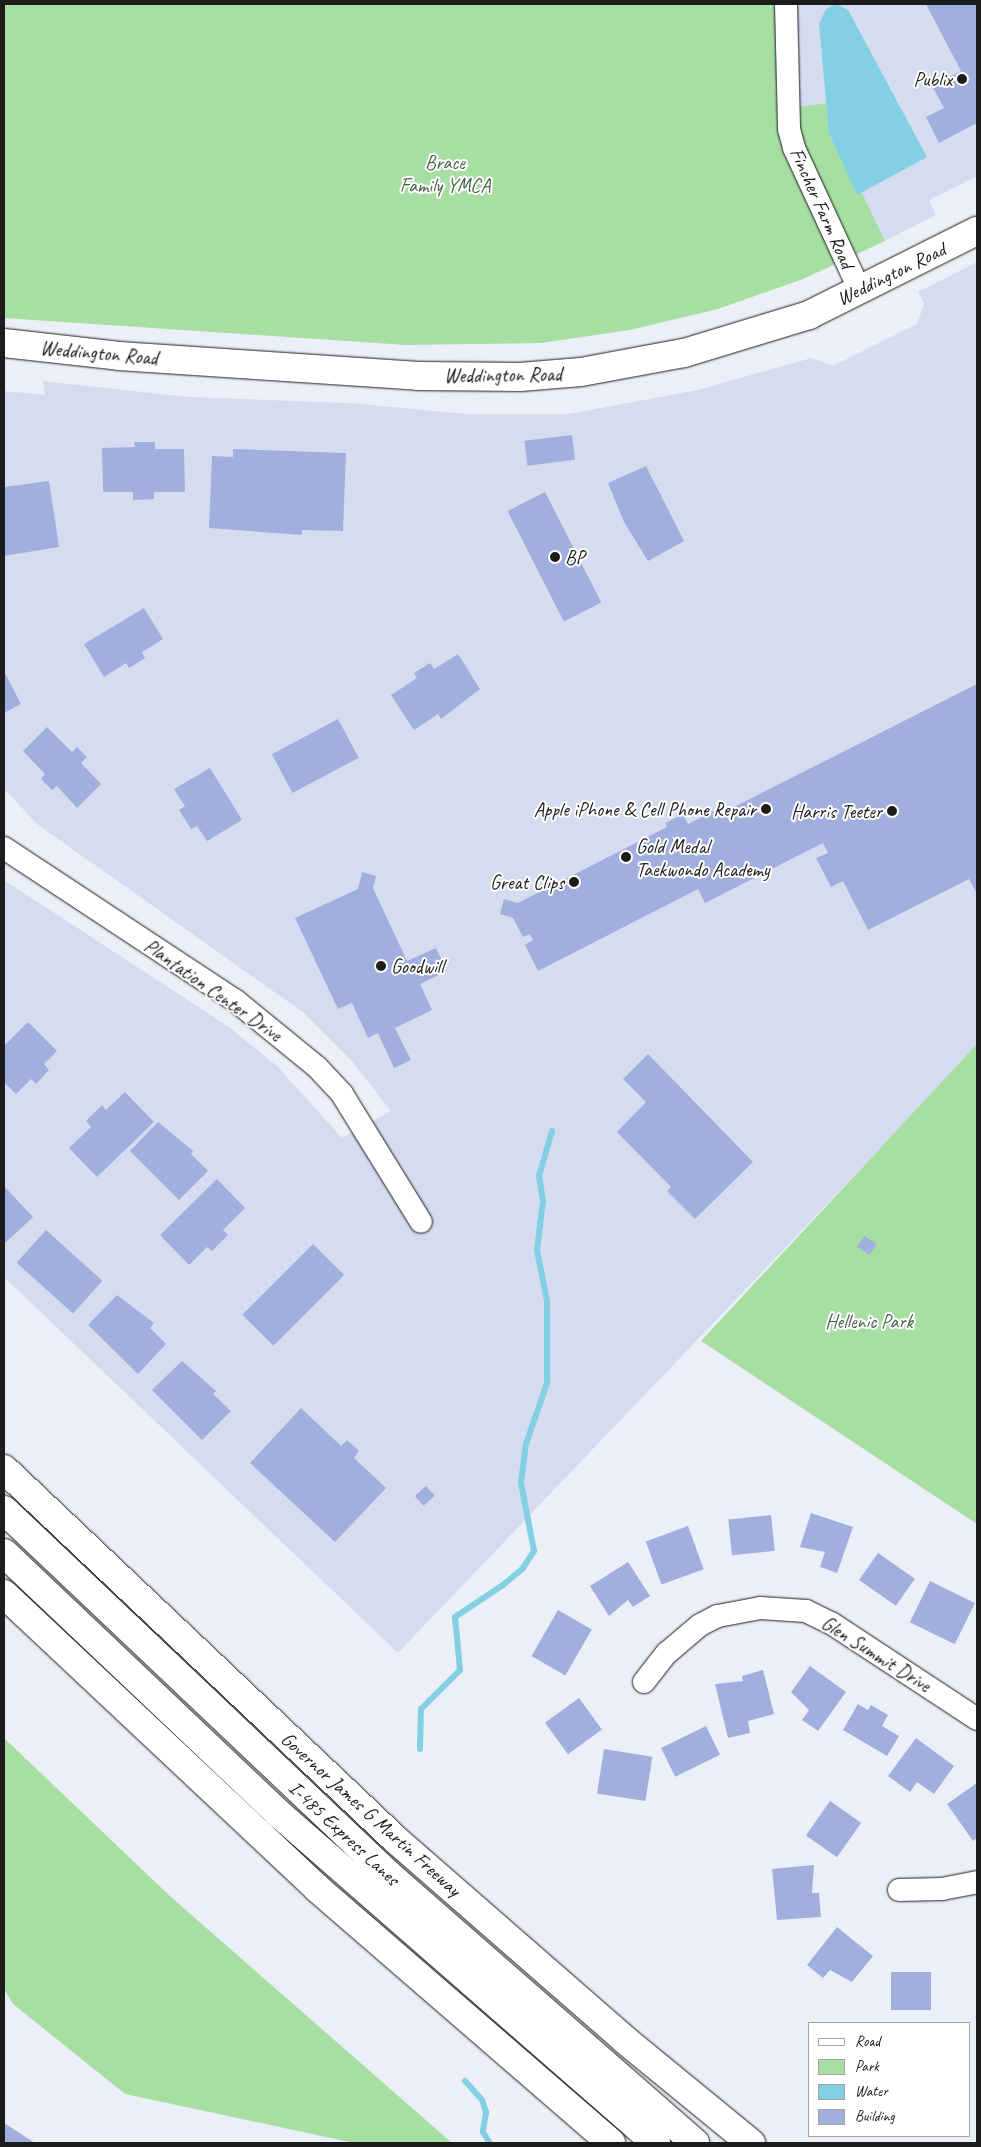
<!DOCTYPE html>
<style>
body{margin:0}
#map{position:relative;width:981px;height:2147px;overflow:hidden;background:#eceff8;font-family:Caveat,sans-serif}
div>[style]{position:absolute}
.built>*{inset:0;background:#d6dcf0}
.green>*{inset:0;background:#a7dfa3}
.water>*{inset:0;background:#83cfe3}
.stream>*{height:6px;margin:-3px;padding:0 3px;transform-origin:3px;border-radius:3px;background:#83cfe3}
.building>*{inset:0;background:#a1afde;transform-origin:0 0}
.roads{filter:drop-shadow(0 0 1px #1c1c1c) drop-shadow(0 0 1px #1c1c1c)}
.minor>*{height:22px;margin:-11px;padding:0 11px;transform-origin:11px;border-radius:11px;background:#fff}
.major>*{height:28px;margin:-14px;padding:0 14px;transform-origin:14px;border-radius:14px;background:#fff}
.highway>*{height:28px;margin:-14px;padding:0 14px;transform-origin:14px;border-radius:14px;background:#fff}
.dots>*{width:14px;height:14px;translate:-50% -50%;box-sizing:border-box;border:2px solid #fff;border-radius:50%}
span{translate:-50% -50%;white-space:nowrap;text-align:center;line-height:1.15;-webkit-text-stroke:4px #fff;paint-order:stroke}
.poi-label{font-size:20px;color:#1c1c1c}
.right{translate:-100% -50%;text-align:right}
.left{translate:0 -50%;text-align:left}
.park-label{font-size:20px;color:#4d604b}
.street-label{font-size:20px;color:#1c1c1c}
.frame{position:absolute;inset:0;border:5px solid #1c1c1c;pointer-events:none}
.legend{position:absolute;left:808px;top:2022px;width:162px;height:115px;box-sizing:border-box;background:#fff;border:1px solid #a4a4a4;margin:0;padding:6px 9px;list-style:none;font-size:15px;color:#1c1c1c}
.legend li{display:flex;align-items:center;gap:10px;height:25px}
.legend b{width:25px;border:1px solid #a4a4a4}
</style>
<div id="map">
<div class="built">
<div style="clip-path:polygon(784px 4px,977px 4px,977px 176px,929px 200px,936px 215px,885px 241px,836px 138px,789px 108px)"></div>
<div style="clip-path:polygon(977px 262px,977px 1047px,398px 1653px,4px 1277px,4px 880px,229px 1027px,277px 1066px,342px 1138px,391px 1111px,351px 1060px,304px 1013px,37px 824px,4px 789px,4px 391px,45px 395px,43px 381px,188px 397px,350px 403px,467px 414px,568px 414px,698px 390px,811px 358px,833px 366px,917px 324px,924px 304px,918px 292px)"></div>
</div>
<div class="green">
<div style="clip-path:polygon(4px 4px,784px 4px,789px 108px,830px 103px,836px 138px,885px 241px,803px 279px,718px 309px,630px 330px,541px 343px,406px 345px,4px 318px)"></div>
<div style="clip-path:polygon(977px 1044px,977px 1524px,701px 1341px)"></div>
<div style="clip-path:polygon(4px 1738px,171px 1897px,452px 2143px,354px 2143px,125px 2094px,13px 2004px,4px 1989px)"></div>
</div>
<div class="water">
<div style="clip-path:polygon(836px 4px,848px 10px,927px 157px,857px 195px,829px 133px,819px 24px,826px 9px)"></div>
</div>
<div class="stream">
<div style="left:420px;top:1749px;width:40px;rotate:-88.6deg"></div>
<div style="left:421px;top:1709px;width:55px;rotate:-45deg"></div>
<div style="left:460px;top:1670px;width:53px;rotate:-95.4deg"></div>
<div style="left:455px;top:1617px;width:58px;rotate:-33.7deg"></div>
<div style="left:503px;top:1585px;width:26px;rotate:-40deg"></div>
<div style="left:523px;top:1568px;width:20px;rotate:-57deg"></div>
<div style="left:534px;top:1551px;width:69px;rotate:-100.8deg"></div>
<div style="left:521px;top:1483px;width:39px;rotate:-83deg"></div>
<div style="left:526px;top:1444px;width:65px;rotate:-71deg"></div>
<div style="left:547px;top:1383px;width:82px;rotate:-90deg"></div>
<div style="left:547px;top:1301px;width:52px;rotate:-101.1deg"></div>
<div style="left:537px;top:1250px;width:49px;rotate:-83deg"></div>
<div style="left:543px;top:1201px;width:25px;rotate:-99deg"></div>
<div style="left:539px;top:1176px;width:47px;rotate:-73.9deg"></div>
<div style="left:465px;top:2081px;width:25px;rotate:48deg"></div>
<div style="left:482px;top:2100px;width:13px;rotate:72deg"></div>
<div style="left:486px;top:2112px;width:20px;rotate:99deg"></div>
<div style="left:483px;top:2132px;width:13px;rotate:58deg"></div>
</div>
<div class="building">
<div style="clip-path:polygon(926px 4px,977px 4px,977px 123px,939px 143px,926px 117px,944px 108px,932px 86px,961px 71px)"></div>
<div style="left:572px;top:435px;width:25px;height:48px;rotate:83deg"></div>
<div style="clip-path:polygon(134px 442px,155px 442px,155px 449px,184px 449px,185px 492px,154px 492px,154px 499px,133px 500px,133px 492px,103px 492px,102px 448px,135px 447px)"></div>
<div style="clip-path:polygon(233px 449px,346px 453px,343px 531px,302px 530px,302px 535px,209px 528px,212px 456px,233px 457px)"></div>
<div style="clip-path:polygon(646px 466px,684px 541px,648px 561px,624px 522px,608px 483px)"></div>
<div style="clip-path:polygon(49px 481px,59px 547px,4px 556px,4px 487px)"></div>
<div style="left:545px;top:492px;width:124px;height:42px;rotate:63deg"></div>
<div style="clip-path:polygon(144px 608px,163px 639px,142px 652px,145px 658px,129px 668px,126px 663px,104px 677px,84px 644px)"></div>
<div style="clip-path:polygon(458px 654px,480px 689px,441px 719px,438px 714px,414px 730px,391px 695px,417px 678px,414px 673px,430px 663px,434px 669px)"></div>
<div style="clip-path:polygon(4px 671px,21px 704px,4px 713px)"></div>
<div style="clip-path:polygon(977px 684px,977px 894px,969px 879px,868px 930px,843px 881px,831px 887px,816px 858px,828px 853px,823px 843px,705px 903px,698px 889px,538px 971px,525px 945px,533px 940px,530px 934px,523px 937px,513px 918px,500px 914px,504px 899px,518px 903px,667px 827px,665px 823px,683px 814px,688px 824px,722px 807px,724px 812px)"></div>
<div style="left:338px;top:719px;width:44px;height:75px;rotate:62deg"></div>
<div style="clip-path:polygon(47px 727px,72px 752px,77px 747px,87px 757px,81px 763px,101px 784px,77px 808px,57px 786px,52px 790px,41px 779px,45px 774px,23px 751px)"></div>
<div style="clip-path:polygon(210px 768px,242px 820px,207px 841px,197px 826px,191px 829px,179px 810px,185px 806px,174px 789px)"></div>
<div style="clip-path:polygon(362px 872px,376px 876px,373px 888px,407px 961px,436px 948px,447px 971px,420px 984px,432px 1010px,395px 1028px,411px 1060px,394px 1068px,378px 1033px,368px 1038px,352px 1003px,338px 1009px,295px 918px,358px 889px)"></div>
<div style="clip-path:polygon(28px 1022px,57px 1051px,44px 1064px,49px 1070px,36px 1084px,31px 1079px,16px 1094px,4px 1082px,4px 1046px)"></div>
<div style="clip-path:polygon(648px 1054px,753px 1162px,695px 1219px,667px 1191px,671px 1187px,617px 1132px,646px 1102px,623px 1079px)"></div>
<div style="clip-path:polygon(125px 1092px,154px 1122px,97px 1177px,69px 1148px,91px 1127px,86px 1121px,102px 1105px,106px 1110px)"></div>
<div style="clip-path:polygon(158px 1122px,193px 1151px,191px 1154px,208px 1171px,179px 1200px,130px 1151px)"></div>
<div style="clip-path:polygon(217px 1179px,245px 1208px,223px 1230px,228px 1235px,212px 1251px,207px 1247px,189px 1265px,160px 1235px)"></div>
<div style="clip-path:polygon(4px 1186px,33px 1217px,4px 1244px)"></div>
<div style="left:46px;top:1230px;width:76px;height:44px;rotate:42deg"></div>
<div style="left:864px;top:1236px;width:15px;height:13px;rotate:32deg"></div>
<div style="left:313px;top:1244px;width:44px;height:100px;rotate:45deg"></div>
<div style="clip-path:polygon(117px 1295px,154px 1323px,150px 1328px,166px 1344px,138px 1374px,88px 1325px)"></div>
<div style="clip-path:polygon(182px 1361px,216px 1391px,213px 1394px,231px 1411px,202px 1440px,152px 1390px)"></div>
<div style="clip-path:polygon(301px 1408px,341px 1446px,347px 1440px,359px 1451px,354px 1458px,386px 1488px,335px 1542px,250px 1463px)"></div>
<div style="left:426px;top:1486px;width:13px;height:15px;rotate:48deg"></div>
<div style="clip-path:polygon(811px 1513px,853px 1527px,837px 1573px,820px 1567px,825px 1552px,800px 1547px)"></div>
<div style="left:771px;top:1515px;width:36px;height:43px;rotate:84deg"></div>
<div style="left:688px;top:1526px;width:46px;height:45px;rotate:70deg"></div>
<div style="left:878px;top:1553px;width:45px;height:33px;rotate:35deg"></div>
<div style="clip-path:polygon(628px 1562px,650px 1596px,633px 1607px,628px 1600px,609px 1616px,590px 1586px)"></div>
<div style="left:930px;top:1581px;width:50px;height:46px;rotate:26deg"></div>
<div style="left:558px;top:1610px;width:39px;height:53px;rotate:30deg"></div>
<div style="clip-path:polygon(810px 1666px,846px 1692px,818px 1731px,802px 1720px,809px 1710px,791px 1692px)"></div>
<div style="clip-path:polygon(763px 1670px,774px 1714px,748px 1721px,750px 1733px,728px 1738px,715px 1684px,743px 1681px,742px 1676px)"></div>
<div style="left:579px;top:1698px;width:39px;height:42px;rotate:54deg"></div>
<div style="clip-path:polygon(858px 1704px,868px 1710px,871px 1705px,888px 1715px,882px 1726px,899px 1736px,887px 1756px,843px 1730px)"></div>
<div style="left:706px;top:1726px;width:32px;height:50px;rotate:64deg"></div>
<div style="clip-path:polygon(916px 1738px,954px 1766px,934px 1794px,917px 1782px,910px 1792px,888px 1776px)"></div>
<div style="left:604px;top:1749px;width:49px;height:45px;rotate:9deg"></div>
<div style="clip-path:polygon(977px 1783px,977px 1838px,973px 1841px,947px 1804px)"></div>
<div style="left:830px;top:1801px;width:38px;height:42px;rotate:35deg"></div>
<div style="clip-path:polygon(814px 1865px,812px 1893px,819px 1893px,821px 1917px,777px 1920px,772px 1869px)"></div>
<div style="clip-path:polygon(837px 1927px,873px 1956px,852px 1982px,830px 1970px,823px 1978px,807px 1965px)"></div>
<div style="left:891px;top:1972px;width:40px;height:38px"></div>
<div style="clip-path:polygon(4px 2123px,35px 2143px,4px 2143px)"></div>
</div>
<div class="roads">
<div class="minor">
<div style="left:786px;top:4px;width:125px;rotate:88.6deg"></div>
<div style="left:789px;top:129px;width:20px;rotate:75deg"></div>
<div style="left:794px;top:148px;width:157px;rotate:65.2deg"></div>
<div style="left:4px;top:848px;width:278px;rotate:33.4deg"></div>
<div style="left:236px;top:1001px;width:104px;rotate:39.2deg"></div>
<div style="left:317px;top:1067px;width:37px;rotate:47deg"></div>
<div style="left:342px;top:1094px;width:150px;rotate:58.3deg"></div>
<div style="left:644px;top:1682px;width:37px;rotate:-52deg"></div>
<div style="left:667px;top:1653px;width:43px;rotate:-40.3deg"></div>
<div style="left:700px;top:1625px;width:20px;rotate:-27deg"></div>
<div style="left:718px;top:1616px;width:43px;rotate:-10.8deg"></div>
<div style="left:760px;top:1608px;width:46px;rotate:3.7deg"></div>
<div style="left:806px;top:1611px;width:28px;rotate:26deg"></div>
<div style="left:831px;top:1623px;width:175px;rotate:33.3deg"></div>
<div style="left:899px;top:1890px;width:43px;rotate:-1.3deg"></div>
<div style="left:942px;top:1889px;width:36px;rotate:-11deg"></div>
</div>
<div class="major">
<div style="left:4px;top:343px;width:116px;rotate:6.4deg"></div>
<div style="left:119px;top:356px;width:300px;rotate:3.8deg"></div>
<div style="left:418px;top:376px;width:102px;rotate:0.6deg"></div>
<div style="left:520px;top:377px;width:61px;rotate:-4.7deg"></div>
<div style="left:581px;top:372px;width:105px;rotate:-10.5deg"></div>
<div style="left:684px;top:353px;width:131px;rotate:-16.9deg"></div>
<div style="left:809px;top:315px;width:188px;rotate:-26.6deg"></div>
</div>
<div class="highway">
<div style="left:4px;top:1469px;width:540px;rotate:43.42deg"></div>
<div style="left:396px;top:1840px;width:304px;rotate:41.1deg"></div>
<div style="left:625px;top:2040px;width:163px;rotate:39.3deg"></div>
<div style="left:4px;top:1510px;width:531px;rotate:43.47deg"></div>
<div style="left:389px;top:1875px;width:407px;rotate:41.2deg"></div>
<div style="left:4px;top:1553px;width:378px;rotate:43.5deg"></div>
<div style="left:278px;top:1813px;width:502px;rotate:41.12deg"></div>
<div style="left:4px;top:1594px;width:431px;rotate:43.2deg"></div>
<div style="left:318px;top:1889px;width:388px;rotate:40.9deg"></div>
</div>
</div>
<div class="dots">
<div style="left:962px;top:79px;background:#1c1c1c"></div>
<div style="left:555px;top:557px;background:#1c1c1c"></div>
<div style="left:766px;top:809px;background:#1c1c1c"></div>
<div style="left:892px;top:811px;background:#1c1c1c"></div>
<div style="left:626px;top:857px;background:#1c1c1c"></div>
<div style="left:574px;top:882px;background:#1c1c1c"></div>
<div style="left:381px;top:966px;background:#1c1c1c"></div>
</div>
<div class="poi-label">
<span class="right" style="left:952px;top:79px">Publix</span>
<span class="left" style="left:565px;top:557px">BP</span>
<span class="right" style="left:756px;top:809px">Apple iPhone &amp; Cell Phone Repair</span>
<span class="right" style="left:882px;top:811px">Harris Teeter</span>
<span class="left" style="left:636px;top:858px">Gold Medal<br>Taekwondo Academy</span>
<span class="right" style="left:564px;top:882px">Great Clips</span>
<span class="left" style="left:391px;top:966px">Goodwill</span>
</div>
<div class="park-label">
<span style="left:445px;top:174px">Brace<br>Family YMCA</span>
<span style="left:869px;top:1321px">Hellenic Park</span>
</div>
<div class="street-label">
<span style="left:822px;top:208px;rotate:66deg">Fincher Farm Road</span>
<span style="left:891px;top:274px;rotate:-26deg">Weddington Road</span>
<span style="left:99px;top:353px;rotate:5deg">Weddington Road</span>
<span style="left:503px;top:375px;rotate:-1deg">Weddington Road</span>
<span style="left:213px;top:990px;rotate:35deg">Plantation Center Drive</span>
<span style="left:876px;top:1654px;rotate:32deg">Glen Summit Drive</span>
<span style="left:371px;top:1814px;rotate:42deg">Governor James G Martin Freeway</span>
<span style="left:344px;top:1833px;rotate:43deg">I-485 Express Lanes</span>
</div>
<div class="frame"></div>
<ul class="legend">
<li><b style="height:6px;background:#fff"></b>Road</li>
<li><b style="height:14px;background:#a7dfa3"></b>Park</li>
<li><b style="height:14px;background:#83cfe3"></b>Water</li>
<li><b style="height:14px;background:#a1afde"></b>Building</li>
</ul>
</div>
